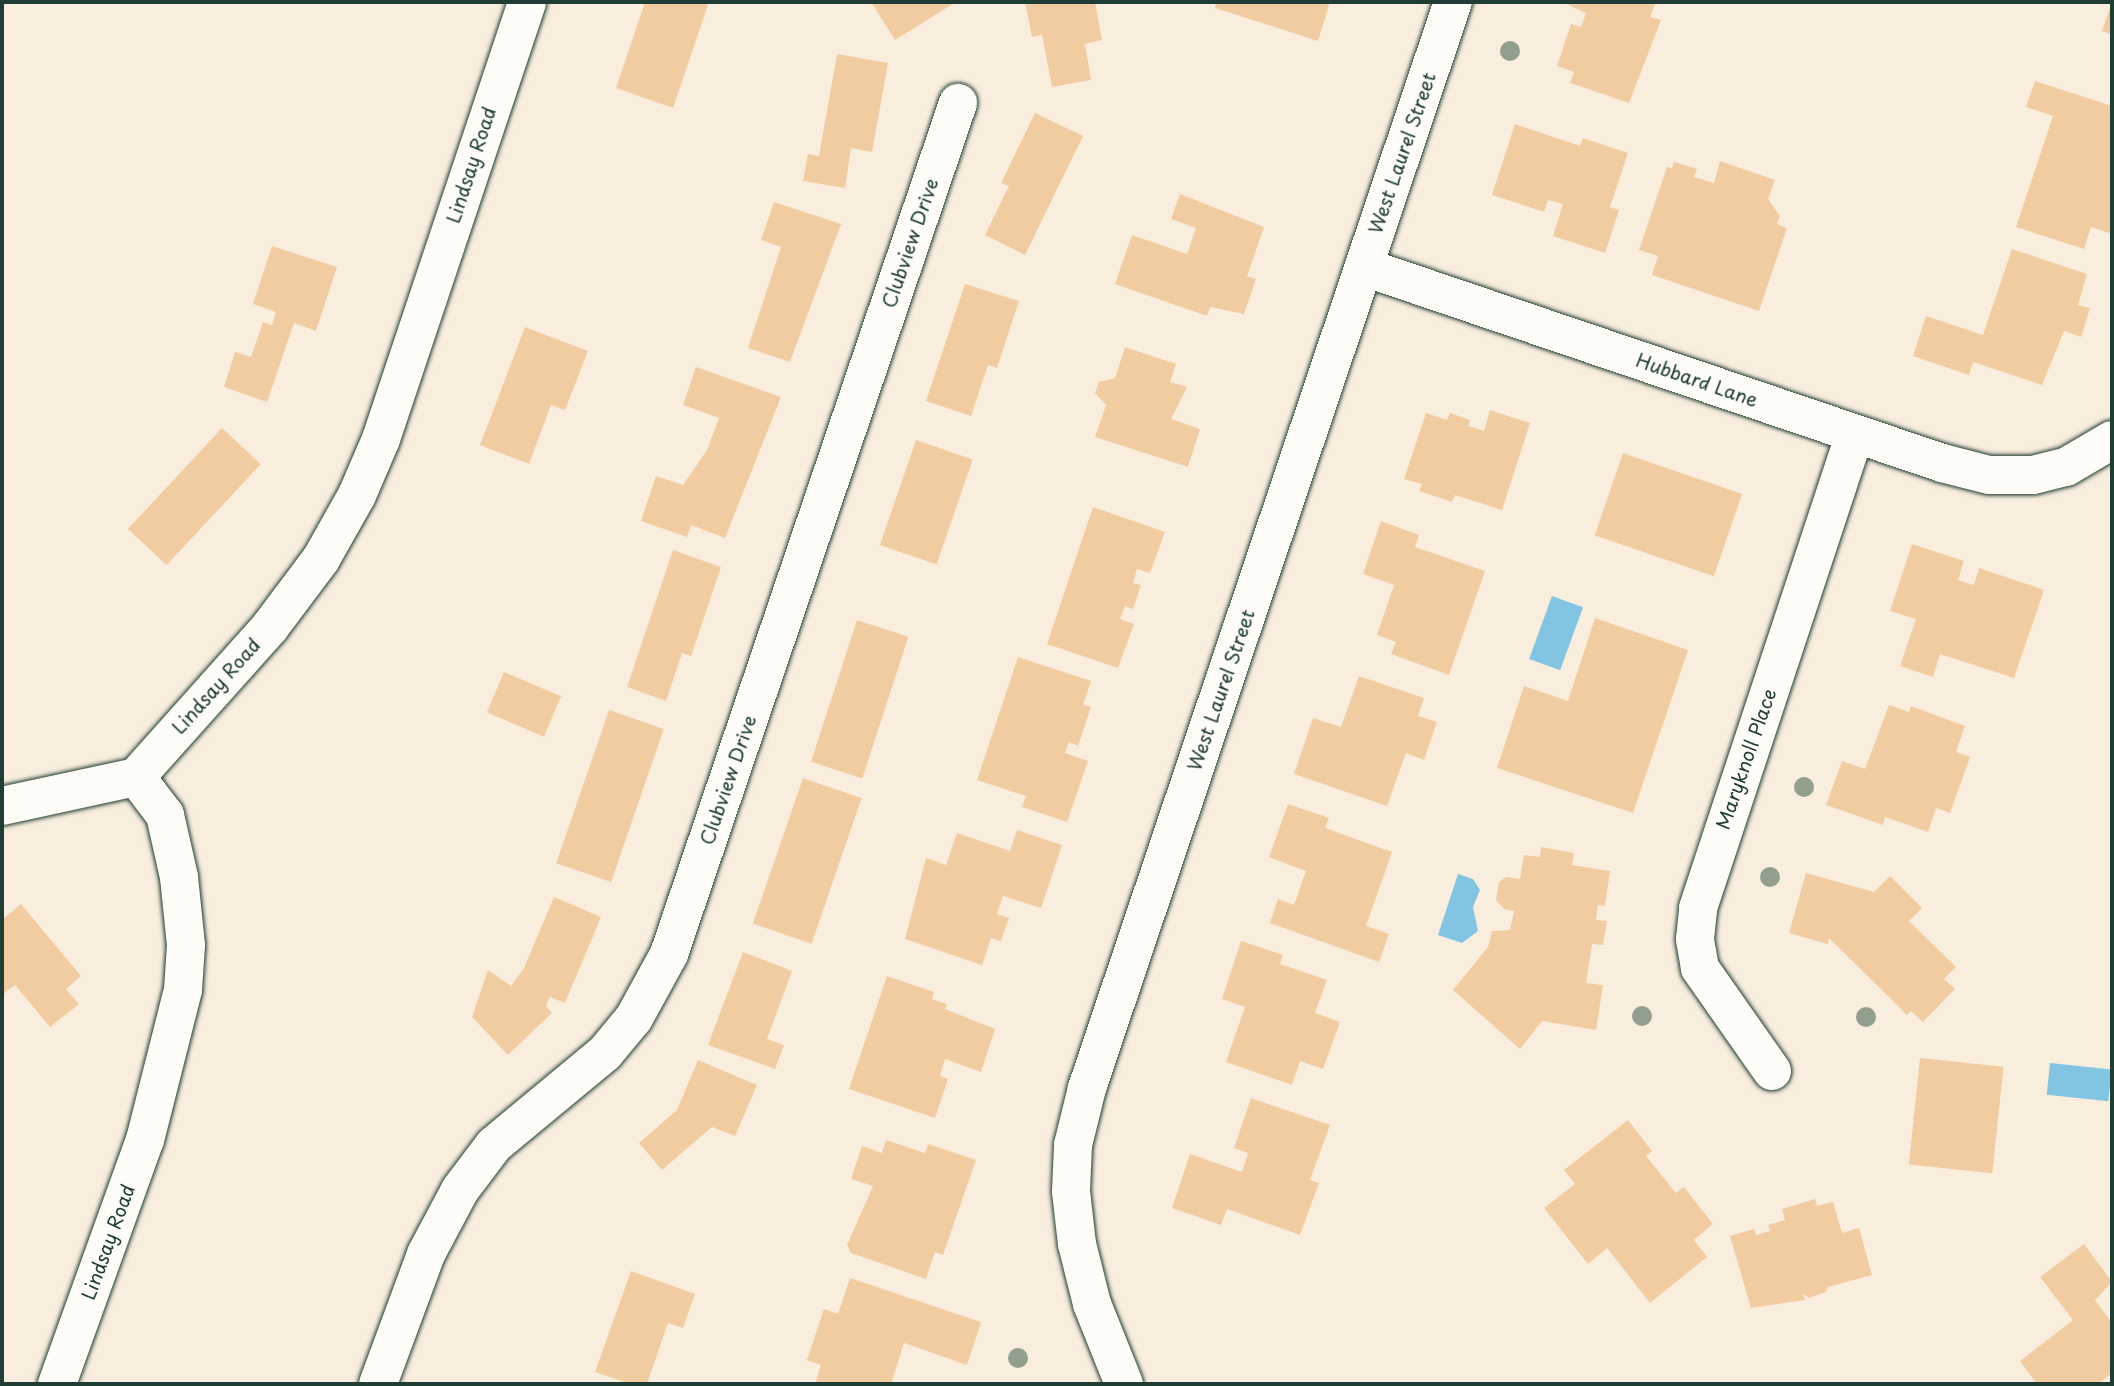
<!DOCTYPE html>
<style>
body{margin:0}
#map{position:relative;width:2114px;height:1386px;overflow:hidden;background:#f9eedd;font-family:"Playpen Sans",sans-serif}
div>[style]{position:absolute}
.water>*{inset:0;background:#82c5e3;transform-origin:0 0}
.building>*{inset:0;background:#f1cca1;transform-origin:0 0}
.roads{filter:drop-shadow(0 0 2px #1f3d34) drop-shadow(0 0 2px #1f3d34)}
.minor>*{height:38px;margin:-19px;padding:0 19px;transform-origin:19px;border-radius:19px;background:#fdfcf7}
.trees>*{width:20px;height:20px;margin:-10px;border-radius:50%;background:#929f8d}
span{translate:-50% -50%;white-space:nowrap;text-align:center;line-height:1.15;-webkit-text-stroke:6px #fdfcf7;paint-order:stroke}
.street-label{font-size:19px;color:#1f3d34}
.frame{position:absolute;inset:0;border:4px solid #1f3d34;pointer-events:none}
</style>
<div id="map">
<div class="water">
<div style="left:1552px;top:596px;width:33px;height:67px;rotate:20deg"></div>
<div style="clip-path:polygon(1458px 874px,1473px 879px,1480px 890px,1473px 907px,1478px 931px,1462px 943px,1438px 935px)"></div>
<div style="left:2050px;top:1063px;width:62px;height:32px;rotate:6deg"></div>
</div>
<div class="building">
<div style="clip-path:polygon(645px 2px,709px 2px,673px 108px,616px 88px)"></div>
<div style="clip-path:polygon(871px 2px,956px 2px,895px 40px)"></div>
<div style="clip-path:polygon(1025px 2px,1095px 2px,1102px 40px,1085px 44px,1091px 80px,1052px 87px,1042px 35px,1032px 37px)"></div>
<div style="clip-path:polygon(1216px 2px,1330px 2px,1318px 41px,1215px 8px)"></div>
<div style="clip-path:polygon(1562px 2px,1656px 2px,1650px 17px,1661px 20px,1629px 103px,1570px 83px,1574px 72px,1557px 66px,1571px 24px,1581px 27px,1586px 13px)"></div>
<div style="clip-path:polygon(2112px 2px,2112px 35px,2102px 31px)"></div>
<div style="clip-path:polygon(837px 54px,888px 63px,872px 152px,851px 148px,845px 188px,803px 181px,808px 154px,819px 156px)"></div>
<div style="clip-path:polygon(2035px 81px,2112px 106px,2112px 234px,2091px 227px,2084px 249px,2016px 227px,2053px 116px,2026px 107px)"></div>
<div style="clip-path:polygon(1035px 113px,1083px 136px,1025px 255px,985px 235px,1009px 186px,1001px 183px)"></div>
<div style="clip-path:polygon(1515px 124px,1580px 146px,1583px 138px,1628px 153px,1610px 207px,1619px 210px,1605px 253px,1553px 236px,1563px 204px,1548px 200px,1544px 212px,1492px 195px)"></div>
<div style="clip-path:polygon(1720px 161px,1775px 180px,1768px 199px,1780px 216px,1777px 224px,1787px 228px,1759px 311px,1652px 275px,1658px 256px,1639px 250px,1667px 167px,1672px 168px,1674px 162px,1697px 169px,1694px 177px,1714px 183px)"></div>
<div style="clip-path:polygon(1180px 194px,1264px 227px,1247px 276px,1256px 279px,1244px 314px,1210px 307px,1207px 316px,1115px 284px,1132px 235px,1187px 254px,1196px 228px,1171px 219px)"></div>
<div style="clip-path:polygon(774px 202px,841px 224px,790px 362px,748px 348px,781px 247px,761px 240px)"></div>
<div style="clip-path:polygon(272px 246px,337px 267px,316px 331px,294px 323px,267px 402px,224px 387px,235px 352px,251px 357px,263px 322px,272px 325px,276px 312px,253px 304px)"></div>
<div style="clip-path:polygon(2012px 249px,2087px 274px,2078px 305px,2090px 308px,2081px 337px,2064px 331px,2042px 385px,1973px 362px,1969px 375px,1913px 356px,1926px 316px,1983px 335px)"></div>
<div style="clip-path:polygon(965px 284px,1019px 301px,997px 368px,988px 365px,971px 416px,926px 401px)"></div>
<div style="clip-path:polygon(525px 327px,588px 351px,565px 410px,551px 405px,529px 464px,480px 445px)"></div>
<div style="clip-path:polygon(1125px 347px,1176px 364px,1170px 382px,1187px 387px,1171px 419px,1200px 429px,1188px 467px,1095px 437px,1106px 405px,1095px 393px,1099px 382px,1115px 378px)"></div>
<div style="clip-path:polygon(696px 367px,781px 397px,725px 538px,691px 525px,687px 537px,641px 521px,656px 476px,683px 485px,707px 450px,719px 418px,683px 405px)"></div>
<div style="clip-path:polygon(1490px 410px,1530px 423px,1502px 510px,1455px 495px,1452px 502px,1419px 491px,1422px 484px,1404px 479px,1426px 413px,1447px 420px,1450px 413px,1470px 420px,1468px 426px,1484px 431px)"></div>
<div style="left:222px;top:428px;width:53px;height:138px;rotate:43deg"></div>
<div style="left:916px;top:440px;width:60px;height:111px;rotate:19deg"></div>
<div style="left:1623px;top:453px;width:126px;height:87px;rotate:19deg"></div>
<div style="clip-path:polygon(1093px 507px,1165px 532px,1150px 573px,1137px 569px,1133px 583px,1141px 585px,1133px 609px,1125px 606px,1120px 619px,1134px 624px,1118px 668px,1047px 644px)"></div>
<div style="clip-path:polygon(1381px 521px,1419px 535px,1415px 547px,1485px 571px,1449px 675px,1391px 654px,1396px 642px,1377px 635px,1394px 585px,1363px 574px)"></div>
<div style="clip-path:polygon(1912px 544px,1964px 561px,1958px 580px,1974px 585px,1979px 568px,2044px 590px,2014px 678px,1940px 654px,1933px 677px,1900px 666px,1916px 619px,1890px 611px)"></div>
<div style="clip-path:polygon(673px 550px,721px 567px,691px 656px,682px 653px,666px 701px,627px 687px)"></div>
<div style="clip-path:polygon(1595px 618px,1688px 650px,1633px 813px,1497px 768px,1524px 686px,1568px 701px)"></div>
<div style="left:857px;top:620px;width:54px;height:149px;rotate:18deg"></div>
<div style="clip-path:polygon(1018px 657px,1091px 681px,1083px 705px,1091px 707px,1078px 746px,1069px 742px,1065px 753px,1088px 761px,1067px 822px,1022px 807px,1026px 796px,977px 780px)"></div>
<div style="left:504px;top:672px;width:62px;height:44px;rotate:23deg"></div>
<div style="clip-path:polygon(1359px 676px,1424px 698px,1418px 716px,1437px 722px,1424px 760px,1406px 753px,1387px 806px,1294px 774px,1313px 718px,1341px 727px)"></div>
<div style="clip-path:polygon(1889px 705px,1909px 712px,1911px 706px,1965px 726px,1956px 752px,1970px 757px,1950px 813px,1936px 808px,1928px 832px,1885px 817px,1883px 825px,1826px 805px,1842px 761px,1865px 769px)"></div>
<div style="left:609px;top:710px;width:58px;height:162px;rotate:19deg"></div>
<div style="left:803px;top:778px;width:62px;height:154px;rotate:19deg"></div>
<div style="clip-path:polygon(1288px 804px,1329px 818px,1325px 828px,1392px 852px,1366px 926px,1389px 934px,1379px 962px,1270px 923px,1278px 899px,1294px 905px,1306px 871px,1269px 857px)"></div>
<div style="clip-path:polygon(1017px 830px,1062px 845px,1041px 908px,1003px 896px,997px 914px,1009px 918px,1001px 941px,991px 938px,982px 965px,905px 939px,926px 858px,946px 865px,957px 833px,1010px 851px)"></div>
<div style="clip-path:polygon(1541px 847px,1574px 853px,1572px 865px,1610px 871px,1605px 906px,1598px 905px,1596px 920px,1607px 921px,1603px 945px,1592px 944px,1586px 983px,1603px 985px,1596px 1030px,1542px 1021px,1520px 1049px,1453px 990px,1488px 947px,1492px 931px,1510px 930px,1514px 911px,1504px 909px,1496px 900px,1499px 882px,1506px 877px,1520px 879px,1524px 855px,1540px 857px)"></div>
<div style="clip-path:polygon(1806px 873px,1874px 892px,1890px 876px,1922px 908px,1909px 921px,1956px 967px,1944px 979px,1955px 989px,1923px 1022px,1911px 1011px,1907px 1015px,1829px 938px,1828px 944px,1789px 933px)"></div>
<div style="clip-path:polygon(554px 897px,601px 917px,565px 1003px,550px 997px,546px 1006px,552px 1013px,508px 1055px,472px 1017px,488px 970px,511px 986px,524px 968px)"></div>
<div style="clip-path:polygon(21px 904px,81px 976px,66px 989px,79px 1004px,50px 1027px,15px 985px,2px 995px,2px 920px)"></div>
<div style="clip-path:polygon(1241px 941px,1283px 955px,1280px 964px,1327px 980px,1315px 1013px,1340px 1022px,1323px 1069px,1300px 1061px,1292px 1085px,1226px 1062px,1245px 1007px,1222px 999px)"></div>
<div style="clip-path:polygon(743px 952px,792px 971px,767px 1039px,784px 1045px,775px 1069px,708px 1045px)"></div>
<div style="clip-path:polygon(887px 976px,934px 992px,932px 999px,947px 1004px,945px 1009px,995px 1029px,981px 1072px,945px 1059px,940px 1076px,948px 1079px,935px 1118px,849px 1089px)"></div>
<div style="left:1920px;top:1058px;width:84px;height:107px;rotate:6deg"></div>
<div style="clip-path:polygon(698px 1060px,757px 1085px,735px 1136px,712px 1127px,662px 1170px,639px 1143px,677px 1110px)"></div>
<div style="clip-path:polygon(1251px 1098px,1330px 1125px,1310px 1180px,1319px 1183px,1300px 1235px,1227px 1209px,1221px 1225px,1172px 1208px,1190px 1154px,1242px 1172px,1248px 1153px,1234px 1148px)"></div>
<div style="clip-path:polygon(1628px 1120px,1652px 1151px,1646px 1156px,1676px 1193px,1684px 1187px,1713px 1224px,1694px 1240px,1707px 1257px,1650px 1303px,1607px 1248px,1588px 1264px,1544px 1208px,1575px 1184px,1564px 1170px)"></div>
<div style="clip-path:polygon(886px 1140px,925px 1153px,928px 1144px,976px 1160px,943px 1255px,935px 1252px,926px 1279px,851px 1253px,847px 1245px,873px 1186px,851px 1179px,862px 1146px,882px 1153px)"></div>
<div style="clip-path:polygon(1815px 1199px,1817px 1206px,1833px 1202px,1842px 1233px,1859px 1228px,1872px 1275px,1828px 1287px,1826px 1292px,1809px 1298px,1803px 1294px,1805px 1300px,1751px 1308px,1730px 1236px,1754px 1229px,1756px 1235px,1770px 1231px,1768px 1225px,1785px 1220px,1782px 1209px)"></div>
<div style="clip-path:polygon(2084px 1244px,2112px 1282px,2095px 1300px,2112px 1323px,2112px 1373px,2098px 1384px,2037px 1384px,2020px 1361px,2073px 1320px,2040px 1277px)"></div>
<div style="clip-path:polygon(631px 1271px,695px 1294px,683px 1328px,668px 1323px,647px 1384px,630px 1384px,595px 1372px)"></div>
<div style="clip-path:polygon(850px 1278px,981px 1322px,967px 1365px,904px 1343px,891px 1384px,815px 1384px,821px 1365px,807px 1360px,824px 1309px,838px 1314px)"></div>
</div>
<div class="roads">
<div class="minor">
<div style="left:1364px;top:267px;width:610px;rotate:18.73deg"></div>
<div style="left:1942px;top:463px;width:49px;rotate:14.3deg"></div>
<div style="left:1989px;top:475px;width:44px"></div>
<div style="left:2033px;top:475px;width:34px;rotate:-14deg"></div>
<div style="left:2066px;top:467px;width:53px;rotate:-30.4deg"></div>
<div style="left:2px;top:806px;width:137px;rotate:-12.2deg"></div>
<div style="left:1772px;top:1071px;width:126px;rotate:-125deg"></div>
<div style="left:1700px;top:968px;width:29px;rotate:-100deg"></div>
<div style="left:1695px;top:939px;width:31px;rotate:-84deg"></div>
<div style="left:1698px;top:908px;width:499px;rotate:-71.7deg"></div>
<div style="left:57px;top:1384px;width:259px;rotate:-70.2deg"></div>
<div style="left:145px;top:1140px;width:155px;rotate:-75.8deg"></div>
<div style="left:183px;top:990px;width:45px;rotate:-86.2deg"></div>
<div style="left:186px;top:945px;width:68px;rotate:-95.9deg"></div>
<div style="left:179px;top:877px;width:64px;rotate:-102.7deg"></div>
<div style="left:165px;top:815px;width:48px;rotate:-127.3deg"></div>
<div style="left:136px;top:777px;width:201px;rotate:-48.2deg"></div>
<div style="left:270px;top:627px;width:85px;rotate:-53.1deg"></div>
<div style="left:321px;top:559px;width:73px;rotate:-60.6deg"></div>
<div style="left:357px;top:495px;width:61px;rotate:-66.8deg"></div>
<div style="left:381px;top:439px;width:461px;rotate:-71.5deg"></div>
<div style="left:378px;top:1384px;width:139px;rotate:-69.7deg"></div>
<div style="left:426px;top:1254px;width:72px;rotate:-62deg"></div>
<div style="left:460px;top:1190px;width:56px;rotate:-52.9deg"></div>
<div style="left:494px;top:1145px;width:144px;rotate:-39.7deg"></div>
<div style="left:605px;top:1053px;width:45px;rotate:-50.4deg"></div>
<div style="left:634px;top:1018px;width:73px;rotate:-61.3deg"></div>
<div style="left:669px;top:954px;width:899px;rotate:-71.24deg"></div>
<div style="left:1124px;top:1384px;width:86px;rotate:-111.8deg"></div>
<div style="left:1092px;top:1304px;width:62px;rotate:-104deg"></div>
<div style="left:1077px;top:1244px;width:53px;rotate:-96.5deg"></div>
<div style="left:1071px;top:1191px;width:46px;rotate:-87.5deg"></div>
<div style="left:1073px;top:1145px;width:59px;rotate:-76.2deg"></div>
<div style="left:1087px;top:1088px;width:1146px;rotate:-71.38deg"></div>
</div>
</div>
<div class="trees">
<div style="left:1510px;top:51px"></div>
<div style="left:1804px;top:787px"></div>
<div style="left:1770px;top:877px"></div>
<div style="left:1642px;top:1016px"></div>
<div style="left:1866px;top:1017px"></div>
<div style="left:1018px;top:1358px"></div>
</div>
<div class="street-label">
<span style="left:1402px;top:153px;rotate:-71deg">West Laurel Street</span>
<span style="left:471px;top:165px;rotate:-72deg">Lindsay Road</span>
<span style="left:910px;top:243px;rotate:-71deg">Clubview Drive</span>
<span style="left:1697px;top:380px;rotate:19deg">Hubbard Lane</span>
<span style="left:216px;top:686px;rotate:-48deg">Lindsay Road</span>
<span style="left:1221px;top:690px;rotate:-71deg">West Laurel Street</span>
<span style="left:1746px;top:759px;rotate:-71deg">Maryknoll Place</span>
<span style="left:728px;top:780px;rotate:-71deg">Clubview Drive</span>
<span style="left:108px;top:1242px;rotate:-70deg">Lindsay Road</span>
</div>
<div class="frame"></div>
</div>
